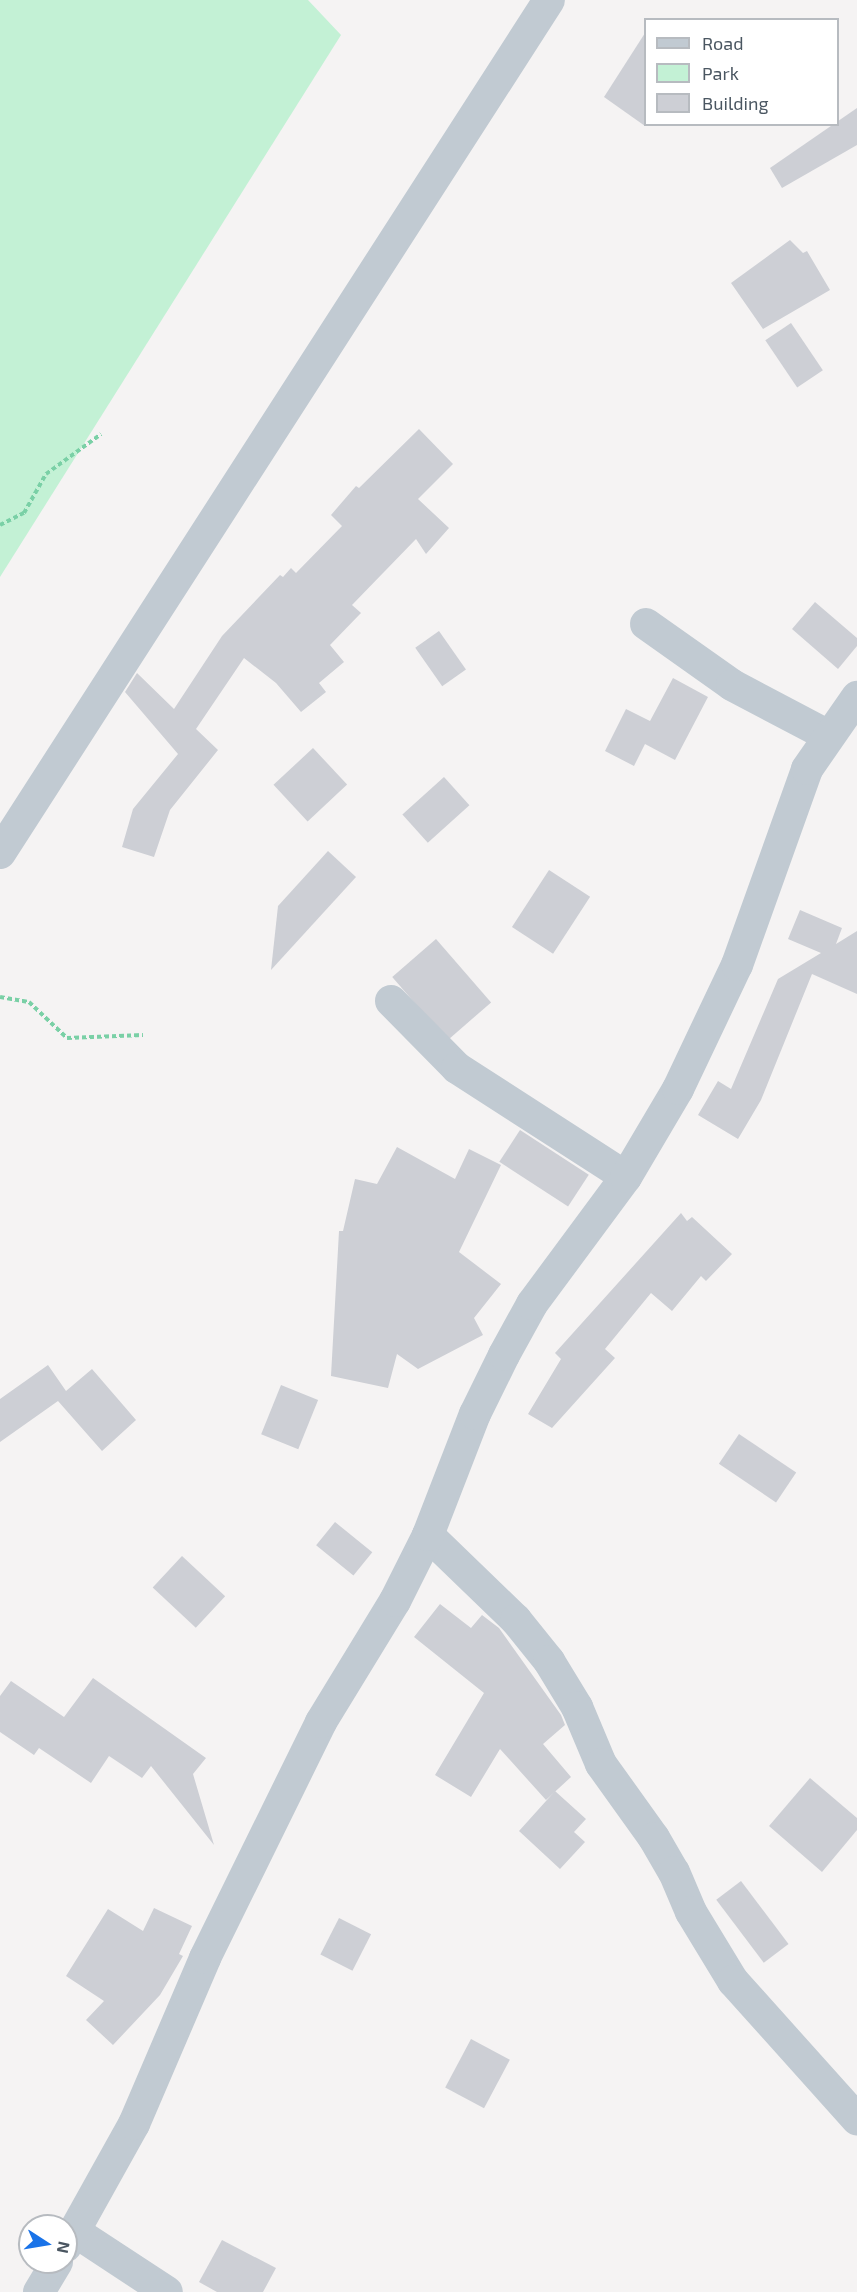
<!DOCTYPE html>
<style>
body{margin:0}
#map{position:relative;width:857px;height:2292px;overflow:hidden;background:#f5f3f3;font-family:"Exo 2",sans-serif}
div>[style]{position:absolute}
.green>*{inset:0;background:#c3f1d5}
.building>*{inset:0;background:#cdcfd5;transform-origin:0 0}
.path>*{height:4px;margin-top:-2px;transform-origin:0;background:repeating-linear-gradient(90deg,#7ad0a6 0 4.5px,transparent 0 7.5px)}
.street>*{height:32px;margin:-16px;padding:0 16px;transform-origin:16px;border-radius:16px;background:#c1cad2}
span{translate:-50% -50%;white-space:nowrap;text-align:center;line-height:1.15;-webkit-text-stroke:4.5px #fff;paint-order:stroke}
.legend{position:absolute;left:644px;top:18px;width:195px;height:108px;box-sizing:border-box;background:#fff;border:2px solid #b7bbc0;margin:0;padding:8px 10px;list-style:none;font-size:18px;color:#4a5661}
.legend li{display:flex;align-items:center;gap:12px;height:30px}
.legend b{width:30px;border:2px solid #b7bbc0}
.north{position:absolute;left:18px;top:2214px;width:60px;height:60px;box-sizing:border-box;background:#fff;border:2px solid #b7bbc0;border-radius:50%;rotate:102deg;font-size:16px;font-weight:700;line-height:24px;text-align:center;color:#4a5661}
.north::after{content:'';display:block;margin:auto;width:21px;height:27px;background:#1a73e8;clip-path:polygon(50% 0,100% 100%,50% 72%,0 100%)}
</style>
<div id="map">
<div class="green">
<div style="clip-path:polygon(0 0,308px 0,341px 35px,0 577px)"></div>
</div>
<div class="building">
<div style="clip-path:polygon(645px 33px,645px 126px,604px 97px)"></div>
<div style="clip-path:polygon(857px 108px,857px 145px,782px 188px,770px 168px)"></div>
<div style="clip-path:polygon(790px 240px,803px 253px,807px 251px,830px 290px,763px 329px,731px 283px)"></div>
<div style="left:791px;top:323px;width:57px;height:31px;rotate:56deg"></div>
<div style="clip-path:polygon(419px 429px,453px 464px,418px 499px,449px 528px,426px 554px,416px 539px,352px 605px,361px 613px,330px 645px,344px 662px,319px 683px,326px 692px,301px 712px,276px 683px,244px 658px,196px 729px,218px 750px,170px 810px,154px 857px,122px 847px,133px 809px,178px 754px,125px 692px,137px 673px,174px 709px,222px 636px,280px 575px,283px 577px,291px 568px,296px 573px,342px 526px,331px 515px,356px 486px,359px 488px)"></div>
<div style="clip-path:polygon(815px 602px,857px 638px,857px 646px,838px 669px,792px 629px)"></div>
<div style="left:439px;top:631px;width:47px;height:29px;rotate:55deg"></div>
<div style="clip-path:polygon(673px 678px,708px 697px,675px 760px,645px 744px,634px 766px,605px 751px,626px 709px,650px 721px)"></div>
<div style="left:313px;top:748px;width:50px;height:54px;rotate:47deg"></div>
<div style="left:444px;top:777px;width:38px;height:56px;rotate:48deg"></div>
<div style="clip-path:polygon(328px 851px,356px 877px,271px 970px,278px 906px)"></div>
<div style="left:549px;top:870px;width:49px;height:68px;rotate:33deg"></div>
<div style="clip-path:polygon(800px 910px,842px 928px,836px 944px,857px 931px,857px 994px,812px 974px,761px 1100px,738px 1139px,698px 1115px,718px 1081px,731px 1089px,778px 979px,821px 953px,788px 939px)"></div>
<div style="left:436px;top:939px;width:84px;height:58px;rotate:49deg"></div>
<div style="left:520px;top:1130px;width:82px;height:38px;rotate:33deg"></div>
<div style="clip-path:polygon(397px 1147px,455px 1179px,469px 1149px,501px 1165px,459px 1252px,501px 1284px,474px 1318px,483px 1335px,418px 1369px,397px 1354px,388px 1388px,331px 1376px,339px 1231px,343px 1231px,355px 1179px,377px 1184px)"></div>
<div style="clip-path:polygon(681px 1213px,687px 1221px,692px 1217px,732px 1254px,706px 1281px,701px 1276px,672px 1311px,651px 1293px,605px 1349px,615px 1358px,552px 1428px,528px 1414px,561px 1359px,555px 1353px)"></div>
<div style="clip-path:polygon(48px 1365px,66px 1391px,92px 1369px,136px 1420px,102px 1451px,58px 1401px,0 1442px,0 1399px)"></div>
<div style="left:281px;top:1385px;width:40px;height:53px;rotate:22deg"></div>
<div style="left:739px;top:1434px;width:69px;height:36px;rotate:34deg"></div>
<div style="left:335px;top:1522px;width:48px;height:30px;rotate:39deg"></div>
<div style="left:182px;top:1556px;width:59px;height:43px;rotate:43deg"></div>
<div style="clip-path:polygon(440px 1604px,471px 1628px,482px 1615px,499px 1628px,561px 1715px,565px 1725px,543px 1744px,571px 1777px,546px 1800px,500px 1749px,471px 1797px,435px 1775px,484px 1693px,414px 1637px)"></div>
<div style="clip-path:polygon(93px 1678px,206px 1758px,193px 1774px,214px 1845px,151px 1766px,142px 1778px,109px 1756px,91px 1783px,39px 1748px,34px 1755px,0 1732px,0 1696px,11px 1681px,64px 1717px)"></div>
<div style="clip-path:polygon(810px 1778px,857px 1818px,857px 1830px,822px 1872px,769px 1826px)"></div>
<div style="clip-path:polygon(555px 1791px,586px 1819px,574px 1832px,585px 1842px,560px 1869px,519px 1831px)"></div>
<div style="left:741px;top:1881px;width:79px;height:31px;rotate:53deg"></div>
<div style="clip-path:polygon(154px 1908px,192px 1926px,179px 1954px,183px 1956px,160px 1995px,113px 2045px,86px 2020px,104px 2001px,66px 1976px,108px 1909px,143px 1931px)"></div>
<div style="left:339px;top:1918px;width:36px;height:41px;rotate:27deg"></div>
<div style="left:471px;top:2039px;width:44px;height:55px;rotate:28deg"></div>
<div style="clip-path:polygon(222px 2240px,276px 2268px,263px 2292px,217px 2292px,199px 2282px)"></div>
</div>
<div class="path">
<div style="left:0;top:525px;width:27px;rotate:-27deg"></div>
<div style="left:24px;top:513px;width:45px;rotate:-60.6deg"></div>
<div style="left:46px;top:474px;width:68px;rotate:-36deg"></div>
<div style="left:0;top:997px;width:29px;rotate:10deg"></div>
<div style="left:29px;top:1002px;width:52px;rotate:43.5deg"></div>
<div style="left:67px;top:1038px;width:76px;rotate:-2.3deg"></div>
</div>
<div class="street">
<div style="left:646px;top:624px;width:105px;rotate:35.3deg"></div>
<div style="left:732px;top:685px;width:107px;rotate:27.8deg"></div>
<div style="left:0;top:853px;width:1014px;rotate:-57.23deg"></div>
<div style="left:391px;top:1001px;width:94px;rotate:45.4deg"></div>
<div style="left:457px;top:1068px;width:201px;rotate:32.8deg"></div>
<div style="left:428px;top:1535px;width:122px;rotate:44deg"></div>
<div style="left:516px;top:1620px;width:53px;rotate:51.2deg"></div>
<div style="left:549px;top:1661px;width:54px;rotate:58.7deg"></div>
<div style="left:577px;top:1707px;width:62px;rotate:67.2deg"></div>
<div style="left:601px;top:1764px;width:91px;rotate:54.4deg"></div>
<div style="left:654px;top:1838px;width:39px;rotate:60deg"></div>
<div style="left:674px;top:1872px;width:43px;rotate:67deg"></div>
<div style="left:691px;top:1912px;width:81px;rotate:58.7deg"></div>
<div style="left:733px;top:1981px;width:186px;rotate:48.1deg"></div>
<div style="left:74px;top:2231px;width:111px;rotate:33.3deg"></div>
<div style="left:66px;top:2246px;width:140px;rotate:-60.9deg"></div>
<div style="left:134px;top:2124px;width:181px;rotate:-66.8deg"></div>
<div style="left:205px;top:1958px;width:263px;rotate:-63.8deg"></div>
<div style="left:321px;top:1722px;width:142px;rotate:-58.6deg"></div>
<div style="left:395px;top:1601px;width:74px;rotate:-63.4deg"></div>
<div style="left:428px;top:1535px;width:130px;rotate:-68.8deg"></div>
<div style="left:475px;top:1414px;width:66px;rotate:-63.8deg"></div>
<div style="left:504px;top:1355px;width:58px;rotate:-61.2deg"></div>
<div style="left:532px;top:1304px;width:158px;rotate:-53.5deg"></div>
<div style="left:626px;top:1177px;width:102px;rotate:-59.4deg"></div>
<div style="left:678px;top:1089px;width:137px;rotate:-64.6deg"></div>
<div style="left:737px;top:965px;width:208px;rotate:-70.3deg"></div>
<div style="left:807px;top:769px;width:88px;rotate:-55.2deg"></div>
<div style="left:39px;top:2292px;width:35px;rotate:-59deg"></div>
</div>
<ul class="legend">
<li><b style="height:8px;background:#c1cad2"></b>Road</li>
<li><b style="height:16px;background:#c3f1d5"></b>Park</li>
<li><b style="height:16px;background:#cdcfd5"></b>Building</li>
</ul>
<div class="north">N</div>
</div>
